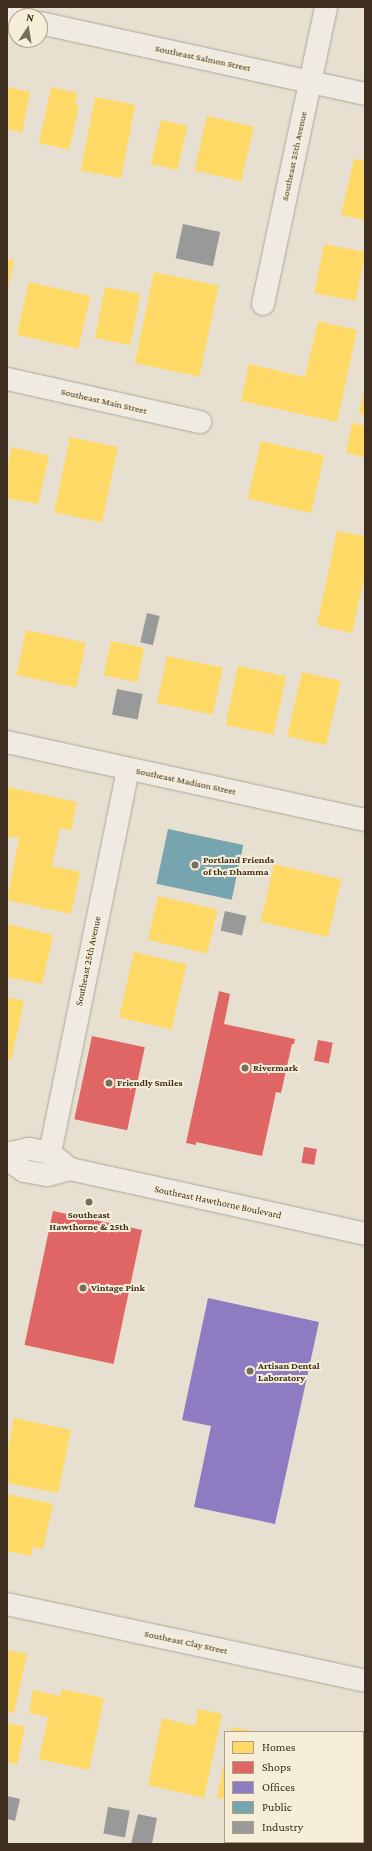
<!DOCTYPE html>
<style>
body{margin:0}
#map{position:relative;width:372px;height:1851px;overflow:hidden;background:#e7e0d1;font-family:"Crimson Pro",serif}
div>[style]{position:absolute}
.homes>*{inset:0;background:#ffd966;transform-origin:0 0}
.shops>*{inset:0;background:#e06666;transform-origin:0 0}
.offices>*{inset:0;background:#8e7cc3}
.public>*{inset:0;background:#76a5af;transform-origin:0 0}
.industry>*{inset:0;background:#999;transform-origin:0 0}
.roads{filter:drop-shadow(0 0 1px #ada599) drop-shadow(0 0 1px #ada599)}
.street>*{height:22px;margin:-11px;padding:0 11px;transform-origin:11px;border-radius:11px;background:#efebe3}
.secondary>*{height:22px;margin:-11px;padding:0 11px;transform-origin:11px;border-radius:11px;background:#efebe3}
.dots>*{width:11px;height:11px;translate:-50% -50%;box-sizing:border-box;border:2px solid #f7eed8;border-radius:50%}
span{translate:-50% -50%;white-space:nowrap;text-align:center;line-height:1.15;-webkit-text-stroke:4px #f7eed8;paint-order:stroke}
.street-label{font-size:10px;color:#3d2e20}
.poi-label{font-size:10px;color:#3d2e20;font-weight:700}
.left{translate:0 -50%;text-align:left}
.frame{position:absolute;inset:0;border:8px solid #3d2e20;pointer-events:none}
.legend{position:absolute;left:224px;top:1731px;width:140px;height:112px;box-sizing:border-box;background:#f7eed8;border:1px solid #ada18e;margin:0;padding:5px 7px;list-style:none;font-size:12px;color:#3d2e20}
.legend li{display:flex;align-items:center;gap:8px;height:20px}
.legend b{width:20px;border:1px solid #ada18e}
.north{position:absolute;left:8px;top:8px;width:40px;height:40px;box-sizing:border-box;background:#f7eed8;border:1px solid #ada18e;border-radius:50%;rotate:12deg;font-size:11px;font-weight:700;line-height:16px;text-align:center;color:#3d2e20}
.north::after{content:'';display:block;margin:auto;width:14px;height:18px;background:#786c5e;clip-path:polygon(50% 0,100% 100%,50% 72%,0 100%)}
</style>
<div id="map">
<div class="homes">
<div style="clip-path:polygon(7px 87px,30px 92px,22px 132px,7px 129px)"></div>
<div style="clip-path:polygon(51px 87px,77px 93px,75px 105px,79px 106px,69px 150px,39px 143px)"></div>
<div style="left:95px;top:97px;width:41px;height:75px;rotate:11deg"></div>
<div style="left:207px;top:116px;width:48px;height:56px;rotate:13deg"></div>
<div style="left:161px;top:120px;width:27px;height:45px;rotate:13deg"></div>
<div style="clip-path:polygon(354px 159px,365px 161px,365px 220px,341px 215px)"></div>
<div style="left:324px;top:244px;width:42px;height:50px;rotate:11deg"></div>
<div style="clip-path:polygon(7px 259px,14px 260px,8px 291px,7px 291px)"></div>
<div style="left:154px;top:272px;width:66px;height:93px;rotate:12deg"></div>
<div style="left:29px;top:282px;width:63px;height:54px;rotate:13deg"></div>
<div style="left:105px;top:287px;width:36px;height:52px;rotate:11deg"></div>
<div style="clip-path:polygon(318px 321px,357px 330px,337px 422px,241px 401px,249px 364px,305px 377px)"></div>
<div style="clip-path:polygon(364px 391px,365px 391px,365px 415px,359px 414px)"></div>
<div style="clip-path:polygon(352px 423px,365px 426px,365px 457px,346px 453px)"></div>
<div style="left:70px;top:437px;width:49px;height:77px;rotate:12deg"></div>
<div style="left:261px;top:441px;width:65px;height:59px;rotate:13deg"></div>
<div style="clip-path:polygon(12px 447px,49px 456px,38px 504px,7px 498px,7px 469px)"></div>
<div style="clip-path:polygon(337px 531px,365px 536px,365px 574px,352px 633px,317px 625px)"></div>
<div style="left:26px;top:630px;width:61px;height:46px;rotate:12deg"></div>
<div style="left:111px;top:641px;width:34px;height:35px;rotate:12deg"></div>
<div style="left:167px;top:656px;width:57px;height:48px;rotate:12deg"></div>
<div style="left:238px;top:666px;width:49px;height:60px;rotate:12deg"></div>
<div style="left:302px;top:672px;width:40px;height:66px;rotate:13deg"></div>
<div style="clip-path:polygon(7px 787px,77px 802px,71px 831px,60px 828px,52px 866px,80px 872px,71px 914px,7px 900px,19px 838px,7px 836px)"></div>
<div style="left:274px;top:864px;width:69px;height:59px;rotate:13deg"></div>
<div style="left:158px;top:896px;width:61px;height:45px;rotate:13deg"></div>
<div style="clip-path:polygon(7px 924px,53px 935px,42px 984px,7px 977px)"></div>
<div style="left:134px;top:952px;width:54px;height:67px;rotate:13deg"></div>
<div style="clip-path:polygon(7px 997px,24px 1001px,11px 1060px,7px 1059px)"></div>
<div style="clip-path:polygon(14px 1418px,71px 1430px,58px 1493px,7px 1483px,7px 1453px)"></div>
<div style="clip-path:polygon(7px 1494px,53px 1504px,43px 1549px,33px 1547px,31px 1556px,7px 1551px)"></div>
<div style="clip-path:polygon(7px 1650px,27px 1654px,14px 1713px,7px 1711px)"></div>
<div style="clip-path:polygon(62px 1689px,104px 1698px,89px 1770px,39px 1759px,48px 1717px,29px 1713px,33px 1690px,60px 1696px)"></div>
<div style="clip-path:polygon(198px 1709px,222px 1714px,204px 1798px,148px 1785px,162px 1718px,195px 1726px)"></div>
<div style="clip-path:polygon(7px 1723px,25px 1727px,17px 1764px,7px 1762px)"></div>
<div style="clip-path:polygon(232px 1727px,253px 1731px,253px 1732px,231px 1732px)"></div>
<div style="clip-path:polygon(224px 1763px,225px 1763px,225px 1799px,217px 1797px)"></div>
<div style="clip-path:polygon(365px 1770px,365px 1814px,363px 1813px,363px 1777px)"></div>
</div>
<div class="shops">
<div style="clip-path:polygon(219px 991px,230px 994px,224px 1024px,295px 1039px,294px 1044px,292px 1044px,281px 1093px,276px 1092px,262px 1156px,196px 1142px,196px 1145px,186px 1143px)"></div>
<div style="left:92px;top:1036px;width:54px;height:85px;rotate:12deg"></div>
<div style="left:318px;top:1040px;width:15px;height:21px;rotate:11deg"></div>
<div style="left:304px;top:1147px;width:13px;height:16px;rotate:9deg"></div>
<div style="left:53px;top:1211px;width:91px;height:137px;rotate:12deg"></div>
</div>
<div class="offices">
<div style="clip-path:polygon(208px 1298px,319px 1322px,275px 1524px,194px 1507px,211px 1426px,182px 1420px)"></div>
</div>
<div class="public">
<div style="left:168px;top:829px;width:77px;height:56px;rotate:12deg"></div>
</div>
<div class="industry">
<div style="left:183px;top:224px;width:38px;height:35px;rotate:12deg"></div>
<div style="left:147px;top:613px;width:13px;height:30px;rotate:13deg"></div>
<div style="left:117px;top:689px;width:26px;height:26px;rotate:11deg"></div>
<div style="left:225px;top:911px;width:22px;height:20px;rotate:13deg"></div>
<div style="clip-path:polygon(7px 1796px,20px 1799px,15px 1821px,7px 1819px)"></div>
<div style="left:108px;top:1807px;width:22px;height:27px;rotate:10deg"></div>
<div style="clip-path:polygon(138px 1814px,157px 1818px,152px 1844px,131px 1844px)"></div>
<div style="left:316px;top:1842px;width:23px;height:2px"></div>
</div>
<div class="roads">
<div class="street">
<div style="left:7px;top:15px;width:9px;rotate:13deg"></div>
<div style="left:40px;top:23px;width:333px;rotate:12.3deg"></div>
<div style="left:263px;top:304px;width:304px;rotate:-78deg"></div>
<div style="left:7px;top:379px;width:198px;rotate:12.6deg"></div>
<div style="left:7px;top:742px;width:366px;rotate:12.3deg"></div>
<div style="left:50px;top:1153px;width:392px;rotate:-78.5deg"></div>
<div style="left:7px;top:1604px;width:366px;rotate:12.1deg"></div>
</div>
<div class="secondary">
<div style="left:7px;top:1154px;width:23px;rotate:-13deg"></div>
<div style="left:29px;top:1149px;width:21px;rotate:11deg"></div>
<div style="left:50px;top:1153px;width:26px;rotate:39deg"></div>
<div style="left:70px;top:1169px;width:302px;rotate:12.4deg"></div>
<div style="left:7px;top:1159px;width:21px;rotate:35deg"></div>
<div style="left:24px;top:1171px;width:23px;rotate:10deg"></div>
<div style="left:47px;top:1175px;width:24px;rotate:-15deg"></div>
</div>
</div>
<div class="dots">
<div style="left:195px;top:865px;background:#786c5e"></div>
<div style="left:245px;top:1068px;background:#786c5e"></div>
<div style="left:109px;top:1083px;background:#786c5e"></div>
<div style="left:89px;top:1202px;background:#786c5e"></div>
<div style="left:83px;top:1288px;background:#786c5e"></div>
<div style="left:250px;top:1371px;background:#786c5e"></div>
</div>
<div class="street-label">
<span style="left:203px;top:58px;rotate:12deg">Southeast Salmon Street</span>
<span style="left:294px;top:156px;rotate:-78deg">Southeast 25th Avenue</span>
<span style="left:104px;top:401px;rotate:13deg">Southeast Main Street</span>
<span style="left:186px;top:781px;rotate:12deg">Southeast Madison Street</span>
<span style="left:88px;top:961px;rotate:-78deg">Southeast 25th Avenue</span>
<span style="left:218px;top:1202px;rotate:12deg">Southeast Hawthorne Boulevard</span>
<span style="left:186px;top:1642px;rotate:12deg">Southeast Clay Street</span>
</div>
<div class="poi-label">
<span class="left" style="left:203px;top:865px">Portland Friends<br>of the Dhamma</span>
<span class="left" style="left:253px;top:1068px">Rivermark</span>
<span class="left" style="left:117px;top:1083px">Friendly Smiles</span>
<span style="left:89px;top:1220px">Southeast<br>Hawthorne &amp; 25th</span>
<span class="left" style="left:91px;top:1288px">Vintage Pink</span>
<span class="left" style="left:258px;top:1371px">Artisan Dental<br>Laboratory</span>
</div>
<div class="frame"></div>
<ul class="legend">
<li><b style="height:11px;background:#ffd966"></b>Homes</li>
<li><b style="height:11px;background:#e06666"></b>Shops</li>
<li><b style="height:11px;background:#8e7cc3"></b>Offices</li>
<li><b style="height:11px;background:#76a5af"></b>Public</li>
<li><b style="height:11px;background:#999"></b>Industry</li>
</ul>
<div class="north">N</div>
</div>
